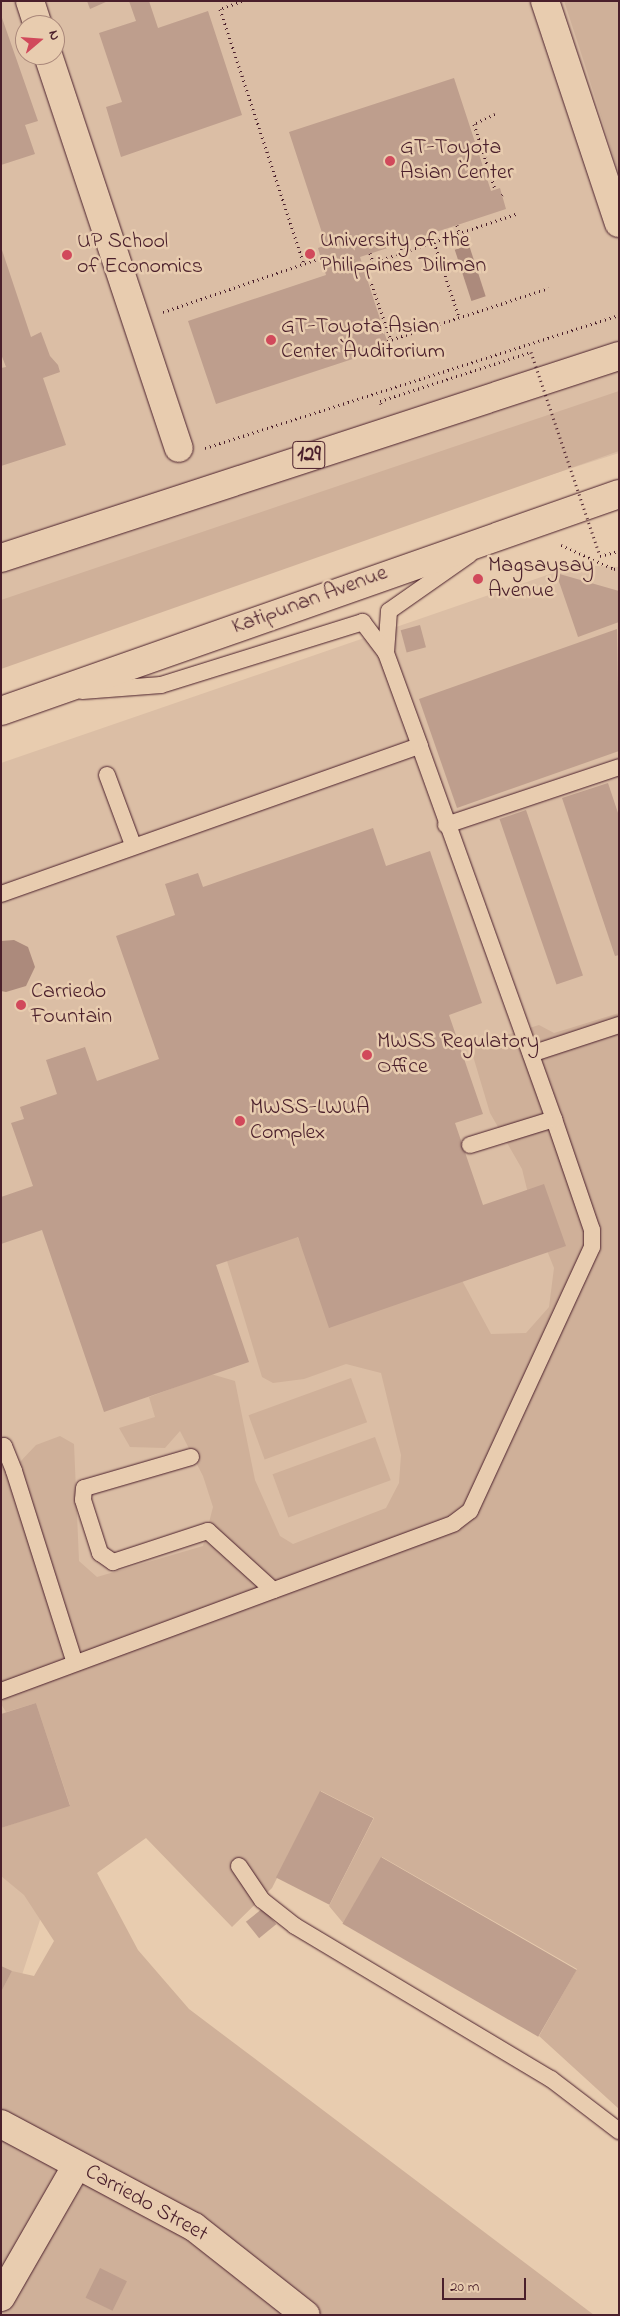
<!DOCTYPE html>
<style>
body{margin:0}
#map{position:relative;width:620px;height:2316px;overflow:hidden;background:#e8ccaf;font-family:"Indie Flower",sans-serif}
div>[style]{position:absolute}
.built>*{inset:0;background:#dbbea5}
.green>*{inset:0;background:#cfb099;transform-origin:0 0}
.water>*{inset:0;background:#ac8a7c;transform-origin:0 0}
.building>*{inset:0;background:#be9e8d;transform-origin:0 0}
.path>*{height:3px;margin-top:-1.5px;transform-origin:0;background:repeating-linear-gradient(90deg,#4a1f2b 0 1px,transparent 0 5px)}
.roads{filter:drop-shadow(0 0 1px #4a1f2b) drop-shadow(0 0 1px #4a1f2b)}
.lane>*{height:16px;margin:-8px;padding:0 8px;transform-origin:8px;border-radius:8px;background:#e8ccaf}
.street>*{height:28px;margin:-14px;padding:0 14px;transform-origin:14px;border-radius:14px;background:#e8ccaf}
.primary>*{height:28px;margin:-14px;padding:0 14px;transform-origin:14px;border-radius:14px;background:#e8ccaf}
.path-bridge>*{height:3px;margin-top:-1.5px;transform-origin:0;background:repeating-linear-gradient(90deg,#4a1f2b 0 1px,transparent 0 5px)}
.dots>*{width:14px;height:14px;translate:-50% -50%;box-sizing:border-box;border:2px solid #e8ccaf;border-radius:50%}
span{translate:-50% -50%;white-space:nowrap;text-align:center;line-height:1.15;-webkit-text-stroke:5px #e8ccaf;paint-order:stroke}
.shield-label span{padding:1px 4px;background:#e8ccaf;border:1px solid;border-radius:4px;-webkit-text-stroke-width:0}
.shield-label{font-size:21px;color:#4a1f2b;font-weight:700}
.poi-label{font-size:22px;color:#4a1f2b}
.left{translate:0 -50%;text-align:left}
.street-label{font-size:22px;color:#4a1f2b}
.frame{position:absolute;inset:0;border:2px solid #4a1f2b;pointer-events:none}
.north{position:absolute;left:15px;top:15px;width:50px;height:50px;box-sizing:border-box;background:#e8ccaf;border:1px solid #a9877a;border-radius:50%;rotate:72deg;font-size:14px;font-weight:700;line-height:20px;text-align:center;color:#4a1f2b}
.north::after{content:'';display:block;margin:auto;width:18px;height:22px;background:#d1495b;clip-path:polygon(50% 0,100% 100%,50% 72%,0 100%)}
.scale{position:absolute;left:442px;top:2278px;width:84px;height:22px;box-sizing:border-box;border:2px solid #4a1f2b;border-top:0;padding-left:6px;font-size:15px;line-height:18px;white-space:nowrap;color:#4a1f2b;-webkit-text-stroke:4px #e8ccaf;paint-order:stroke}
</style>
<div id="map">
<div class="built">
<div style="clip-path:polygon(evenodd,1px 1px,619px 1px,619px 453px,1px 650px,1px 1px,25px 25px,55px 25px,55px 55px,25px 55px,25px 25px)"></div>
<div style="clip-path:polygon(576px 565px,619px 567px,619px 1266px,512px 1566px,101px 1734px,1px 2039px,1px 763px)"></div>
</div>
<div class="green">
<div style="clip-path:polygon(564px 1px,619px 1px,619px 174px,583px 59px)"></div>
<div style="clip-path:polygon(619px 391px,619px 451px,1px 669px,1px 600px)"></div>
<div style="clip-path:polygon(619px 1013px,619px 2109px,539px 2036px,577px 1969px,382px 1857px,344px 1924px,329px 1906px,374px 1818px,321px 1791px,272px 1888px,232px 1927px,146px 1838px,97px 1873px,138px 1950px,189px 2009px,594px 2315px,1px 2315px,1px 1992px,12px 1971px,34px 1976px,54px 1941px,24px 1895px,1px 1876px,1px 1828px,70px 1805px,36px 1703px,6px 1712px,1px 1704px,1px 1463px,18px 1464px,36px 1445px,60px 1436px,74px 1444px,79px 1561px,97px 1577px,203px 1546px,213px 1507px,203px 1476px,180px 1431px,165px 1448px,130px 1447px,119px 1428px,155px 1417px,149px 1397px,211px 1374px,235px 1381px,255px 1480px,280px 1536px,293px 1544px,386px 1508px,399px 1483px,401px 1455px,381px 1373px,346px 1364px,304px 1379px,273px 1383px,262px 1377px,221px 1241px,289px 1217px,331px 1316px,459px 1275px,491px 1334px,526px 1333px,549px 1307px,554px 1268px,534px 1218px,522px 1169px,490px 1113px,470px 1046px,539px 1025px,554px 1033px)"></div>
<div style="left:351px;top:1378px;width:47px;height:109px;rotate:70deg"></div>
<div style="left:375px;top:1437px;width:46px;height:109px;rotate:70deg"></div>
</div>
<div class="water">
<div style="left:469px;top:245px;width:54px;height:15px;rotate:72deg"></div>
<div style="clip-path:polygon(14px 940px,28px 947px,35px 967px,26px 986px,6px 992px,1px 991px,1px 941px)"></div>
</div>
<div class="building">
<div style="clip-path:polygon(87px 1px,108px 1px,90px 9px)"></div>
<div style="clip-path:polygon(129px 1px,149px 1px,158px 28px,208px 11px,242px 115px,121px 157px,106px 107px,122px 102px,99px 33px,136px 21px)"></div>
<div style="clip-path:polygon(1px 15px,38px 121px,25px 125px,35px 154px,1px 165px)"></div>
<div style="clip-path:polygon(454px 78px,491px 191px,500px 188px,506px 209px,360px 257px,389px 347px,216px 404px,188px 321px,326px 275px,318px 248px,326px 245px,289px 132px)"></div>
<div style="clip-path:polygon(2px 250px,31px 337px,41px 332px,50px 356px,58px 365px,60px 372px,43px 378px,66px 445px,1px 466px,1px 368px,6px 367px,1px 354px)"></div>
<div style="clip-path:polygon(556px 573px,619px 591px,619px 622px,578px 637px)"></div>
<div style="left:420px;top:625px;width:23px;height:20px;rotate:75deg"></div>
<div style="clip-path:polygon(617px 629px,619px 751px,457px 808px,419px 699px)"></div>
<div style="clip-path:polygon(608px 783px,619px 816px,619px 955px,615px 956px,562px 798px)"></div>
<div style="left:526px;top:810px;width:175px;height:28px;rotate:71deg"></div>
<div style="clip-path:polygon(373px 828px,386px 866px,430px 851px,482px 1003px,449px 1015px,483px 1114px,455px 1123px,483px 1205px,544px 1184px,566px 1246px,329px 1328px,298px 1237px,216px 1265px,249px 1362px,104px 1412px,42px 1230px,1px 1244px,1px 1197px,33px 1186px,11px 1123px,24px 1119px,20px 1107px,57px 1094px,46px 1060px,85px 1047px,97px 1081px,159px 1059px,116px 936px,175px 915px,165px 884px,198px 873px,203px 887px)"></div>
<div style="clip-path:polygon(36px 1703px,70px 1806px,1px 1828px,1px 1714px)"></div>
<div style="left:320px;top:1791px;width:60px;height:97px;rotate:27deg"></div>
<div style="left:381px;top:1857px;width:226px;height:77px;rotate:30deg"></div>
<div style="left:263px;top:1908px;width:21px;height:22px;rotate:51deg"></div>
<div style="clip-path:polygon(1px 1966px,12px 1971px,1px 1992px)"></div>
<div style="left:100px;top:2268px;width:30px;height:33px;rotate:26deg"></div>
</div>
<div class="path">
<div style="left:242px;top:1px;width:23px;rotate:160deg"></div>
<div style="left:220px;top:9px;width:268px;rotate:71.8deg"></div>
<div style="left:495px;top:114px;width:23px;rotate:155deg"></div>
<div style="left:474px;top:124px;width:68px;rotate:72.1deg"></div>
<div style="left:502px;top:195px;width:4px;rotate:-45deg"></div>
<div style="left:457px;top:225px;width:8px;rotate:76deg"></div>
<div style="left:431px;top:233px;width:89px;rotate:71.6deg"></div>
<div style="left:404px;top:242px;width:9px;rotate:72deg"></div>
<div style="left:399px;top:244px;width:9px;rotate:69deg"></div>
<div style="left:370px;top:253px;width:9px;rotate:72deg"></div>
<div style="left:365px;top:265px;width:79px;rotate:70.9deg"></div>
<div style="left:363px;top:266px;width:162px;rotate:-18.8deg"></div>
<div style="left:163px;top:312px;width:167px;rotate:-18.9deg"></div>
<div style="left:387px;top:341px;width:170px;rotate:-18.1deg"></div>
<div style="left:381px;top:404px;width:3px;rotate:-108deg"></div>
<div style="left:380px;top:401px;width:159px;rotate:-18deg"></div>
<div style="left:205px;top:448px;width:435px;rotate:-17.8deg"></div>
<div style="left:561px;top:545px;width:58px;rotate:24.4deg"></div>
<div style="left:614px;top:569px;width:5px;rotate:-11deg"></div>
<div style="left:600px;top:556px;width:20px;rotate:-15deg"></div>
</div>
<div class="roads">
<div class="lane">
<div style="left:386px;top:653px;width:42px;rotate:-85.9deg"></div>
<div style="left:389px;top:611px;width:98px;rotate:-35deg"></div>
<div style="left:107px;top:775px;width:75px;rotate:69.6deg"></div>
<div style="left:446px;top:825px;width:182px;rotate:-18.5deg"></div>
<div style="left:1px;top:894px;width:444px;rotate:-19.5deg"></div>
<div style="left:531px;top:1054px;width:93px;rotate:-18.2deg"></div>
<div style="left:470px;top:1145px;width:88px;rotate:-17.2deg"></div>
<div style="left:1px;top:1447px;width:3px;rotate:-18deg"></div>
<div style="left:4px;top:1446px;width:27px;rotate:68deg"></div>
<div style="left:14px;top:1471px;width:201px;rotate:72.4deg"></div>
<div style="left:191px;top:1457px;width:111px;rotate:163.8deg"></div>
<div style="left:84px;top:1488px;width:12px;rotate:95deg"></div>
<div style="left:83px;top:1500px;width:56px;rotate:72.2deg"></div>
<div style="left:100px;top:1553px;width:16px;rotate:35deg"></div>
<div style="left:113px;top:1562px;width:100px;rotate:-18.1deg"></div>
<div style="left:208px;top:1531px;width:88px;rotate:42.2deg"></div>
<div style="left:1px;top:1691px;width:483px;rotate:-20.3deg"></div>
<div style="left:454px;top:1523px;width:20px;rotate:-37deg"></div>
<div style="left:470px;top:1511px;width:291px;rotate:-65.2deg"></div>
<div style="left:592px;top:1247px;width:17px;rotate:-90deg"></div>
<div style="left:592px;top:1230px;width:117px;rotate:-108.9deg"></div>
<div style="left:554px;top:1119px;width:396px;rotate:-109.8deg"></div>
<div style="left:420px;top:746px;width:99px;rotate:-110.1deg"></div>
<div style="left:386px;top:653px;width:39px;rotate:-127deg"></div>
<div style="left:363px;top:622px;width:212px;rotate:162.7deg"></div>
<div style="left:161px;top:685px;width:79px;rotate:175.7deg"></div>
<div style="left:239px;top:1866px;width:41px;rotate:55.9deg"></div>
<div style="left:262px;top:1900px;width:42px;rotate:38.2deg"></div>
<div style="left:295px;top:1926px;width:298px;rotate:30.9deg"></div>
<div style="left:551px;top:2079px;width:86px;rotate:37.4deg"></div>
</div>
<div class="street">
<div style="left:30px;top:1px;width:25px;rotate:72deg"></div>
<div style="left:545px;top:1px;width:234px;rotate:71.6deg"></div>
<div style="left:48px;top:55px;width:414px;rotate:71.6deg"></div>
<div style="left:1px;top:2124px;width:219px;rotate:28.1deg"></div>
<div style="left:194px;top:2227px;width:142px;rotate:38.2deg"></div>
<div style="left:1px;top:2297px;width:152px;rotate:-60.1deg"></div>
</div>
<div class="primary">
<div style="left:1px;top:558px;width:650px;rotate:-18.1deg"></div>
<div style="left:1px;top:711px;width:655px;rotate:-19.35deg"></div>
</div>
</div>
<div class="path-bridge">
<div style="left:531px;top:352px;width:215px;rotate:71.3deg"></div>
</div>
<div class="dots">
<div style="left:390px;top:161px;background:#d1495b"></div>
<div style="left:310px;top:254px;background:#d1495b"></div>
<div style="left:67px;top:255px;background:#d1495b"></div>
<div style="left:271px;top:340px;background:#d1495b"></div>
<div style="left:478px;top:579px;background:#d1495b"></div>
<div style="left:21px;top:1005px;background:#d1495b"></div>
<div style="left:367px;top:1055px;background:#d1495b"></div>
<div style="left:240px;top:1121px;background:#d1495b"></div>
</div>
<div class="shield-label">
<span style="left:309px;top:455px">129</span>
</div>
<div class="poi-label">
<span class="left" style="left:400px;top:161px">GT-Toyota<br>Asian Center</span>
<span class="left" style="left:320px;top:254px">University of the<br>Philippines Diliman</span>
<span class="left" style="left:77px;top:255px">UP School<br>of Economics</span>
<span class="left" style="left:281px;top:340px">GT-Toyota Asian<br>Center Auditorium</span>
<span class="left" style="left:488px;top:579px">Magsaysay<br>Avenue</span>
<span class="left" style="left:31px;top:1005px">Carriedo<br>Fountain</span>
<span class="left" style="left:377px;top:1055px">MWSS Regulatory<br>Office</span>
<span class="left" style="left:250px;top:1121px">MWSS-LWUA<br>Complex</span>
</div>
<div class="street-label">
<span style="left:310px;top:601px;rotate:-20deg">Katipunan Avenue</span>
<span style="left:146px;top:2204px;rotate:29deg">Carriedo Street</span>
</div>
<div class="frame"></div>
<div class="north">N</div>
<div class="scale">20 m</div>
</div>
